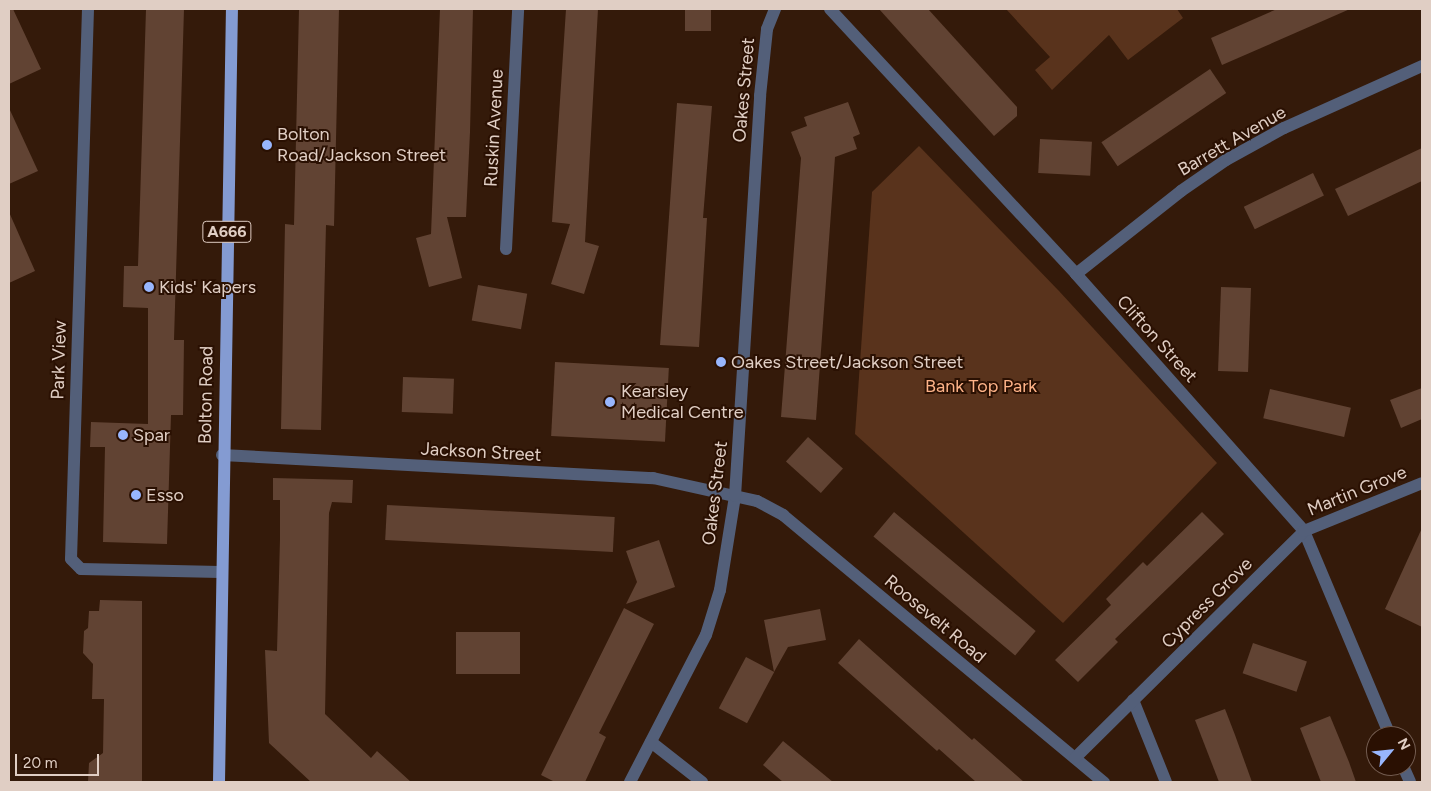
<!DOCTYPE html>
<style>
body{margin:0}
#map{position:relative;width:1431px;height:791px;overflow:hidden;background:#341a0a;font-family:Figtree,sans-serif}
div>[style]{position:absolute}
.green>*{inset:0;background:#59331c}
.building>*{inset:0;background:#614333;transform-origin:0 0}
.minor>*{height:12px;margin:-6px;padding:0 6px;transform-origin:6px;border-radius:6px;background:#535f79}
.major>*{height:12px;margin:-6px;padding:0 6px;transform-origin:6px;border-radius:6px;background:#849bd2}
.dots>*{width:14px;height:14px;translate:-50% -50%;box-sizing:border-box;border:2px solid #2a1002;border-radius:50%}
span{translate:-50% -50%;white-space:nowrap;text-align:center;line-height:1.15;-webkit-text-stroke:4px #2a1002;paint-order:stroke}
.shield-label span{padding:1px 4px;background:#2a1002;border:1px solid;border-radius:4px;-webkit-text-stroke-width:0}
.shield-label{font-size:16px;color:#e0cec4;font-weight:700}
.street-label{font-size:18px;color:#e0cec4}
.poi-label{font-size:18px;color:#e0cec4}
.left{translate:0 -50%;text-align:left}
.park-label{font-size:18px;color:#feb388}
.frame{position:absolute;inset:0;border:10px solid #e0cec4;pointer-events:none}
.north{position:absolute;left:1366px;top:726px;width:50px;height:50px;box-sizing:border-box;background:#2a1002;border:1px solid #735c50;border-radius:50%;rotate:62deg;font-size:14px;font-weight:700;line-height:20px;text-align:center;color:#e0cec4}
.north::after{content:'';display:block;margin:auto;width:18px;height:22px;background:#98b6fd;clip-path:polygon(50% 0,100% 100%,50% 72%,0 100%)}
.scale{position:absolute;left:15px;top:754px;width:84px;height:22px;box-sizing:border-box;border:2px solid #e0cec4;border-top:0;padding-left:6px;font-size:15px;line-height:18px;white-space:nowrap;color:#e0cec4;-webkit-text-stroke:4px #2a1002;paint-order:stroke}
</style>
<div id="map">
<div class="green">
<div style="clip-path:polygon(1006px 9px,1177px 9px,1183px 18px,1128px 60px,1109px 35px,1052px 90px,1035px 70px,1050px 57px)"></div>
<div style="clip-path:polygon(919px 146px,1059px 291px,1217px 463px,1063px 623px,855px 434px,872px 192px)"></div>
</div>
<div class="building">
<div style="clip-path:polygon(9px 9px,13px 9px,41px 69px,9px 84px)"></div>
<div style="clip-path:polygon(146px 9px,184px 9px,174px 340px,184px 340px,183px 415px,171px 415px,167px 544px,103px 542px,105px 447px,90px 447px,91px 422px,148px 424px,148px 308px,123px 307px,124px 266px,138px 266px)"></div>
<div style="clip-path:polygon(299px 9px,339px 9px,334px 226px,326px 225px,321px 430px,281px 429px,285px 224px,294px 225px)"></div>
<div style="clip-path:polygon(440px 9px,473px 9px,470px 132px,466px 217px,447px 217px,462px 278px,429px 287px,416px 238px,431px 234px)"></div>
<div style="clip-path:polygon(566px 9px,598px 9px,585px 242px,599px 246px,584px 294px,551px 284px,570px 224px,552px 222px)"></div>
<div style="left:685px;top:9px;width:26px;height:22px"></div>
<div style="clip-path:polygon(879px 9px,928px 9px,1017px 107px,1017px 116px,994px 136px)"></div>
<div style="clip-path:polygon(1277px 9px,1350px 9px,1222px 65px,1211px 38px)"></div>
<div style="left:1210px;top:69px;width:29px;height:131px;rotate:56deg"></div>
<div style="clip-path:polygon(848px 102px,860px 134px,853px 137px,857px 149px,835px 157px,816px 420px,781px 417px,801px 158px,791px 132px,807px 126px,804px 117px)"></div>
<div style="clip-path:polygon(677px 103px,712px 106px,703px 218px,707px 218px,699px 347px,660px 345px)"></div>
<div style="clip-path:polygon(9px 108px,38px 171px,9px 184px)"></div>
<div style="left:1040px;top:139px;width:52px;height:34px;rotate:3deg"></div>
<div style="clip-path:polygon(1422px 148px,1422px 181px,1348px 216px,1335px 189px)"></div>
<div style="left:1313px;top:173px;width:25px;height:77px;rotate:64deg"></div>
<div style="clip-path:polygon(9px 212px,35px 271px,9px 283px)"></div>
<div style="left:478px;top:285px;width:50px;height:36px;rotate:10deg"></div>
<div style="left:1221px;top:287px;width:30px;height:84px;rotate:2deg"></div>
<div style="left:555px;top:362px;width:114px;height:74px;rotate:3deg"></div>
<div style="left:403px;top:377px;width:51px;height:35px;rotate:2deg"></div>
<div style="clip-path:polygon(1422px 388px,1422px 419px,1401px 428px,1390px 400px)"></div>
<div style="left:1270px;top:389px;width:83px;height:30px;rotate:13deg"></div>
<div style="left:808px;top:437px;width:47px;height:33px;rotate:42deg"></div>
<div style="clip-path:polygon(273px 478px,353px 480px,352px 503px,332px 502px,329px 513px,325px 714px,371px 758px,377px 751px,411px 782px,311px 782px,269px 743px,265px 650px,277px 651px,280px 539px,280px 500px,273px 500px)"></div>
<div style="left:387px;top:505px;width:228px;height:35px;rotate:3deg"></div>
<div style="left:894px;top:512px;width:185px;height:32px;rotate:40deg"></div>
<div style="clip-path:polygon(1202px 512px,1224px 534px,1115px 639px,1118px 642px,1078px 682px,1055px 660px,1111px 605px,1106px 599px,1143px 562px,1147px 566px)"></div>
<div style="clip-path:polygon(1422px 528px,1422px 627px,1385px 609px)"></div>
<div style="clip-path:polygon(659px 540px,675px 587px,626px 604px,637px 582px,626px 551px)"></div>
<div style="clip-path:polygon(100px 600px,142px 601px,142px 782px,88px 782px,89px 763px,103px 753px,104px 699px,92px 699px,93px 664px,83px 653px,84px 631px,88px 628px,89px 611px,99px 611px)"></div>
<div style="clip-path:polygon(624px 608px,654px 624px,599px 733px,606px 737px,585px 782px,555px 782px,541px 775px)"></div>
<div style="clip-path:polygon(820px 609px,826px 640px,788px 647px,774px 672px,764px 620px)"></div>
<div style="left:456px;top:632px;width:64px;height:42px"></div>
<div style="clip-path:polygon(859px 639px,972px 740px,974px 738px,1024px 782px,976px 782px,939px 749px,937px 751px,838px 663px)"></div>
<div style="left:1253px;top:643px;width:57px;height:32px;rotate:19deg"></div>
<div style="left:746px;top:657px;width:32px;height:58px;rotate:28deg"></div>
<div style="clip-path:polygon(1225px 709px,1235px 735px,1252px 782px,1219px 782px,1195px 720px)"></div>
<div style="clip-path:polygon(1330px 716px,1349px 762px,1356px 782px,1321px 782px,1300px 728px)"></div>
<div style="clip-path:polygon(783px 741px,805px 759px,833px 782px,783px 782px,763px 765px)"></div>
</div>
<div class="minor">
<div style="left:88px;top:9px;width:550px;rotate:91.77deg"></div>
<div style="left:71px;top:559px;width:14px;rotate:45deg"></div>
<div style="left:81px;top:569px;width:139px;rotate:1.2deg"></div>
<div style="left:830px;top:9px;width:362px;rotate:47.1deg"></div>
<div style="left:1076px;top:274px;width:344px;rotate:48.4deg"></div>
<div style="left:1304px;top:531px;width:222px;rotate:67.2deg"></div>
<div style="left:506px;top:249px;width:240px;rotate:-87.1deg"></div>
<div style="left:1076px;top:274px;width:134px;rotate:-38.3deg"></div>
<div style="left:1181px;top:191px;width:55px;rotate:-34.6deg"></div>
<div style="left:1226px;top:160px;width:66px;rotate:-28.9deg"></div>
<div style="left:1284px;top:128px;width:151px;rotate:-24.2deg"></div>
<div style="left:222px;top:455px;width:432px;rotate:3.1deg"></div>
<div style="left:653px;top:478px;width:107px;rotate:12.5deg"></div>
<div style="left:757px;top:501px;width:30px;rotate:28deg"></div>
<div style="left:783px;top:515px;width:418px;rotate:39.8deg"></div>
<div style="left:1133px;top:700px;width:88px;rotate:68.1deg"></div>
<div style="left:651px;top:742px;width:65px;rotate:38.1deg"></div>
<div style="left:1075px;top:758px;width:322px;rotate:-44.7deg"></div>
<div style="left:1304px;top:531px;width:127px;rotate:-22.1deg"></div>
<div style="left:1403px;top:766px;width:17px;rotate:66deg"></div>
<div style="left:630px;top:782px;width:165px;rotate:-62.7deg"></div>
<div style="left:706px;top:635px;width:47px;rotate:-72.7deg"></div>
<div style="left:720px;top:590px;width:95px;rotate:-80.9deg"></div>
<div style="left:735px;top:496px;width:401px;rotate:-86.4deg"></div>
<div style="left:760px;top:96px;width:67px;rotate:-84deg"></div>
<div style="left:767px;top:29px;width:22px;rotate:-68deg"></div>
</div>
<div class="major">
<div style="left:219px;top:782px;width:773px;rotate:-89.04deg"></div>
</div>
<div class="dots">
<div style="left:267px;top:145px;background:#98b6fd"></div>
<div style="left:149px;top:287px;background:#98b6fd"></div>
<div style="left:721px;top:362px;background:#98b6fd"></div>
<div style="left:610px;top:402px;background:#98b6fd"></div>
<div style="left:123px;top:435px;background:#98b6fd"></div>
<div style="left:136px;top:495px;background:#98b6fd"></div>
</div>
<div class="shield-label">
<span style="left:227px;top:232px">A666</span>
</div>
<div class="street-label">
<span style="left:744px;top:90px;rotate:-85deg">Oakes Street</span>
<span style="left:494px;top:128px;rotate:-87deg">Ruskin Avenue</span>
<span style="left:1232px;top:141px;rotate:-30deg">Barrett Avenue</span>
<span style="left:1157px;top:339px;rotate:48deg">Clifton Street</span>
<span style="left:59px;top:360px;rotate:-88deg">Park View</span>
<span style="left:206px;top:395px;rotate:-89deg">Bolton Road</span>
<span style="left:481px;top:452px;rotate:3deg">Jackson Street</span>
<span style="left:1357px;top:491px;rotate:-22deg">Martin Grove</span>
<span style="left:715px;top:493px;rotate:-83deg">Oakes Street</span>
<span style="left:1207px;top:603px;rotate:-45deg">Cypress Grove</span>
<span style="left:935px;top:619px;rotate:40deg">Roosevelt Road</span>
</div>
<div class="poi-label">
<span class="left" style="left:277px;top:145px">Bolton<br>Road/Jackson Street</span>
<span class="left" style="left:159px;top:287px">Kids' Kapers</span>
<span class="left" style="left:731px;top:362px">Oakes Street/Jackson Street</span>
<span class="left" style="left:621px;top:402px">Kearsley<br>Medical Centre</span>
<span class="left" style="left:133px;top:435px">Spar</span>
<span class="left" style="left:146px;top:495px">Esso</span>
</div>
<div class="park-label">
<span style="left:981px;top:386px">Bank Top Park</span>
</div>
<div class="frame"></div>
<div class="north">N</div>
<div class="scale">20 m</div>
</div>
